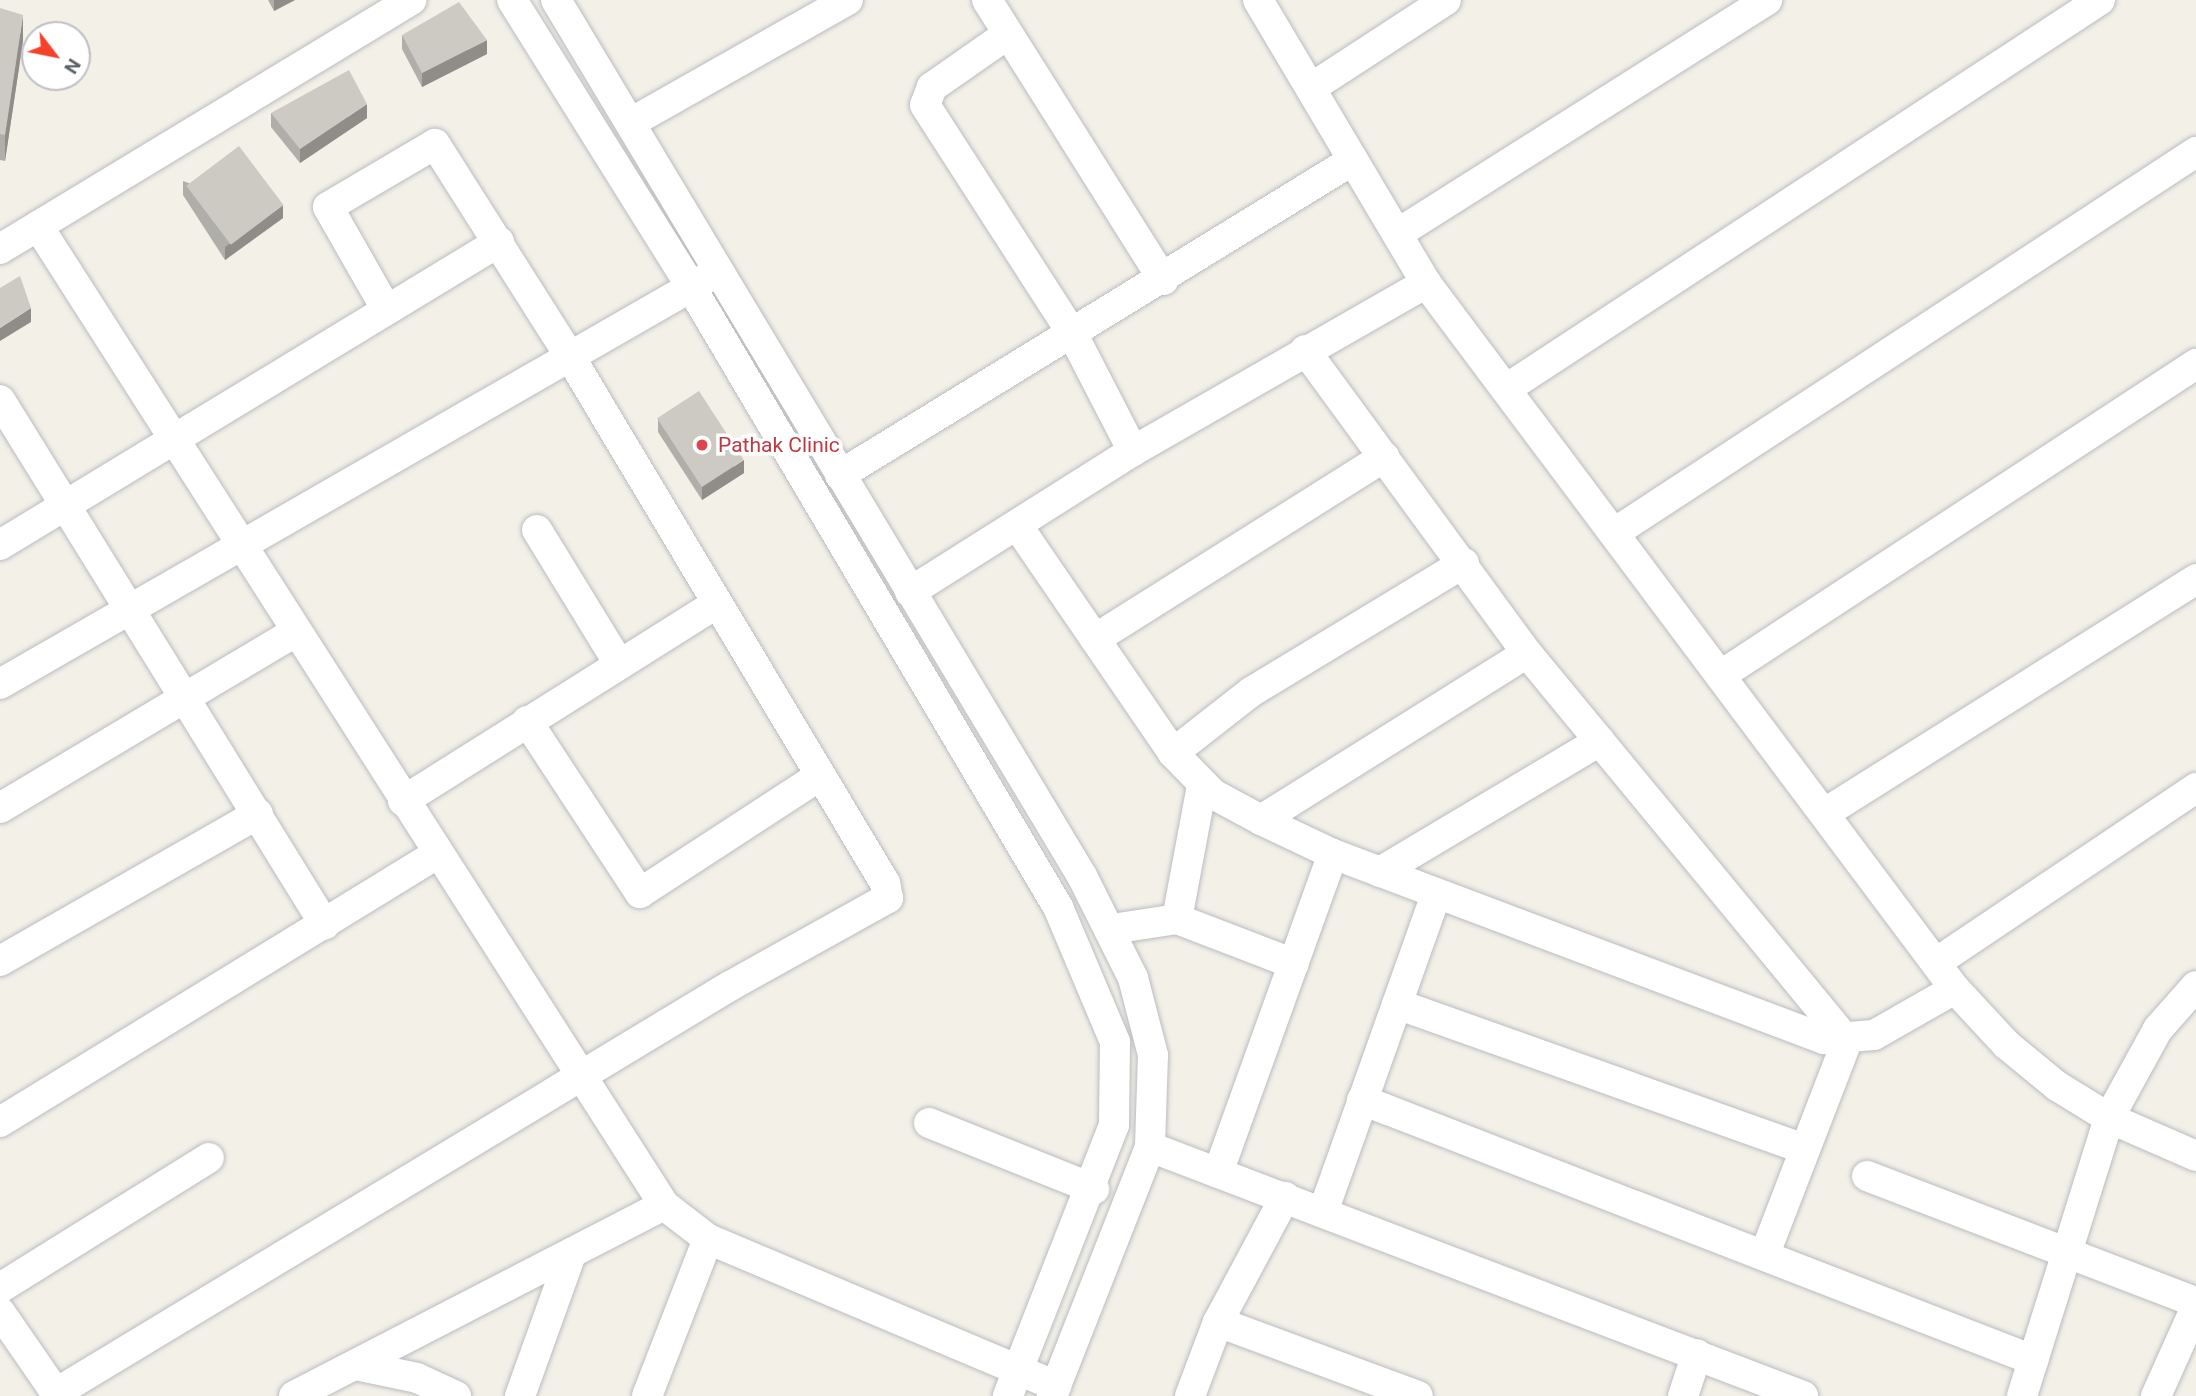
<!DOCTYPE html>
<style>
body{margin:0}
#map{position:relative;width:2196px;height:1396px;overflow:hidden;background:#f2f0e7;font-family:Roboto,sans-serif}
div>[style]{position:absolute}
.roads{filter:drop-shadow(0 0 2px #babcc1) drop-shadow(0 0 2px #babcc1)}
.street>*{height:30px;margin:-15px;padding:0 15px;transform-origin:15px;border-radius:15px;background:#fff}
.wall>*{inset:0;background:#b0aea9}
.shaded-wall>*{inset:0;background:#908d89}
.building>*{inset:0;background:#cdcac4;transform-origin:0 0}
.dots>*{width:19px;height:19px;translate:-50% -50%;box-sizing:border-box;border:4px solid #fff;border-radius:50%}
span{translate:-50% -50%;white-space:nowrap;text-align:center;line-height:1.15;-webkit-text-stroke:7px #fff;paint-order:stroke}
.health-label{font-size:21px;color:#be3a42}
.left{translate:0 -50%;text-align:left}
.north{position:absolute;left:21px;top:21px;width:70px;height:70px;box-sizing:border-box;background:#fff;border:2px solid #bfc0c3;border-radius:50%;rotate:122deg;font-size:19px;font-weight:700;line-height:28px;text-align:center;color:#5e6268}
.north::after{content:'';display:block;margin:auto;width:24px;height:32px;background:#f54129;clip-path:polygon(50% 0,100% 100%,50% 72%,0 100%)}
</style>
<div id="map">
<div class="roads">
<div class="street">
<div style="left:512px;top:0;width:338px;rotate:58deg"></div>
<div style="left:691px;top:287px;width:720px;rotate:59.38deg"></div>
<div style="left:1058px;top:907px;width:147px;rotate:67.1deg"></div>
<div style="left:1115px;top:1042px;width:83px;rotate:90.7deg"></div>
<div style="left:1114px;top:1125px;width:291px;rotate:111.4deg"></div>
<div style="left:556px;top:0;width:1022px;rotate:59.02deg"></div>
<div style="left:1082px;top:876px;width:114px;rotate:63.4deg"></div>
<div style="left:1133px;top:978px;width:80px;rotate:75.4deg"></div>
<div style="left:1153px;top:1055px;width:92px;rotate:91.9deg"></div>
<div style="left:1150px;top:1147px;width:268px;rotate:111.5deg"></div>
<div style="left:987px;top:0;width:331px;rotate:57.8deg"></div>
<div style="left:1258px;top:0;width:329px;rotate:59.3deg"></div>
<div style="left:1426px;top:283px;width:882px;rotate:53.16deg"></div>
<div style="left:1955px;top:989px;width:76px;rotate:47.1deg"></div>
<div style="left:2007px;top:1045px;width:65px;rotate:39.4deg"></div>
<div style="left:2057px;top:1086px;width:61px;rotate:31.6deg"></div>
<div style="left:2109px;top:1118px;width:95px;rotate:23.6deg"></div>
<div style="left:1008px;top:34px;width:93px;rotate:145.1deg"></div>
<div style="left:932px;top:87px;width:19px;rotate:111deg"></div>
<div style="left:925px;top:105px;width:271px;rotate:57.2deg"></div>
<div style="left:1072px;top:333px;width:133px;rotate:62.7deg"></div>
<div style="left:1311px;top:88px;width:161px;rotate:-33.1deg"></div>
<div style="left:632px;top:122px;width:248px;rotate:-29.5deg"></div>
<div style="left:38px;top:226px;width:1162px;rotate:57.4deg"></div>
<div style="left:664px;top:1205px;width:56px;rotate:37.7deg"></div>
<div style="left:708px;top:1239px;width:378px;rotate:22.9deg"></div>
<div style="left:1397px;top:234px;width:438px;rotate:-32.3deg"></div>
<div style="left:0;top:249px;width:481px;rotate:-31.2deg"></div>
<div style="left:1305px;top:350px;width:376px;rotate:53.8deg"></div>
<div style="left:1527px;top:653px;width:503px;rotate:50.49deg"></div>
<div style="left:1847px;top:1041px;width:228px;rotate:111.1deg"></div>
<div style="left:1506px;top:389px;width:710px;rotate:-33.22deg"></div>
<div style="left:0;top:400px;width:617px;rotate:58.24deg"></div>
<div style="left:840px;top:475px;width:602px;rotate:-31.55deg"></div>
<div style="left:1017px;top:525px;width:276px;rotate:55.6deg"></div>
<div style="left:1173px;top:753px;width:57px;rotate:45.7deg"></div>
<div style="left:1213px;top:794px;width:55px;rotate:28.4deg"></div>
<div style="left:1261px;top:820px;width:80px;rotate:25.3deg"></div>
<div style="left:1333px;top:854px;width:525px;rotate:20.65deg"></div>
<div style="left:1824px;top:1039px;width:50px;rotate:-4.6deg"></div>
<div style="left:1874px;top:1035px;width:93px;rotate:-29.6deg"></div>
<div style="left:537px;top:530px;width:155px;rotate:58.5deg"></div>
<div style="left:1614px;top:533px;width:696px;rotate:-33.21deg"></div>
<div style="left:0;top:545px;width:584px;rotate:-31.27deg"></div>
<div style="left:910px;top:592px;width:264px;rotate:-32.3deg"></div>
<div style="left:1133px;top:451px;width:338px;rotate:-29.8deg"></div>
<div style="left:1095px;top:639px;width:342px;rotate:-32.2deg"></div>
<div style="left:1721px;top:675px;width:568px;rotate:-33.21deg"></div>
<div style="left:0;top:684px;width:815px;rotate:-29.87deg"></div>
<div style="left:527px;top:721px;width:206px;rotate:56.7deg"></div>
<div style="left:640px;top:893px;width:212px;rotate:-33.1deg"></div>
<div style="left:1173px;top:753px;width:99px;rotate:-38deg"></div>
<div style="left:1251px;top:692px;width:249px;rotate:-31.2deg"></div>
<div style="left:403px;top:801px;width:370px;rotate:-32.2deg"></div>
<div style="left:0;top:808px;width:344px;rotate:-30.8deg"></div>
<div style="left:1825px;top:813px;width:439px;rotate:-32.2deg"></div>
<div style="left:1261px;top:820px;width:314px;rotate:-32.1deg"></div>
<div style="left:1380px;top:872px;width:256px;rotate:-30.8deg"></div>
<div style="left:1177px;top:919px;width:136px;rotate:-79.4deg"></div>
<div style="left:1112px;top:929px;width:66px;rotate:-8.7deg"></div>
<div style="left:1177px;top:919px;width:125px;rotate:21deg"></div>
<div style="left:0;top:961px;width:297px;rotate:-29.7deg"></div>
<div style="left:1937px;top:962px;width:312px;rotate:-33.9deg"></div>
<div style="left:1397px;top:1004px;width:432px;rotate:19.6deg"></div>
<div style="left:1362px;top:1100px;width:720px;rotate:21.18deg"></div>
<div style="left:0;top:1122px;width:513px;rotate:-31.52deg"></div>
<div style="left:929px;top:1123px;width:178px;rotate:21.8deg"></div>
<div style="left:1150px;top:1147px;width:699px;rotate:20.87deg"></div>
<div style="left:1218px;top:1173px;width:339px;rotate:-70.2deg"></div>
<div style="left:1867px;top:1176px;width:352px;rotate:21deg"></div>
<div style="left:1323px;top:1212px;width:337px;rotate:-70.4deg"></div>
<div style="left:0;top:1288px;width:246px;rotate:-31.9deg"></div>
<div style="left:0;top:1312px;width:102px;rotate:55.4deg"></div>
<div style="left:1218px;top:1322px;width:213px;rotate:20.3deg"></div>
<div style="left:356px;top:1365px;width:62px;rotate:12deg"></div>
<div style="left:417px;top:1378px;width:43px;rotate:24.8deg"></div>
<div style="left:56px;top:1393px;width:787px;rotate:-31.13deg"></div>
<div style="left:730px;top:986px;width:181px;rotate:-29.1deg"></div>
<div style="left:888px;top:898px;width:15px;rotate:-101deg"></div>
<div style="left:885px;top:883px;width:615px;rotate:-120.9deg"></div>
<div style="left:569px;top:355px;width:250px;rotate:-122.4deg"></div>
<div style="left:435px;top:144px;width:124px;rotate:149.5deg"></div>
<div style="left:328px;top:207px;width:115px;rotate:60.3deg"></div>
<div style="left:294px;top:1396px;width:416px;rotate:-27.3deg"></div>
<div style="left:520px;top:1396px;width:148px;rotate:-70.2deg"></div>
<div style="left:647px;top:1396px;width:168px;rotate:-68.8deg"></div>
<div style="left:1190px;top:1396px;width:79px;rotate:-69.3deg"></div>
<div style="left:1218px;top:1322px;width:142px;rotate:-61.8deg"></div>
<div style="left:1683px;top:1396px;width:44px;rotate:-71.6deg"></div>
<div style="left:2022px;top:1396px;width:291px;rotate:-72.6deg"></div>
<div style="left:2109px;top:1118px;width:102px;rotate:-61.2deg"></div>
<div style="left:2158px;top:1029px;width:57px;rotate:-48.5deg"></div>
<div style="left:2156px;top:1396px;width:98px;rotate:-65.8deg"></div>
</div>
</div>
<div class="wall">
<div style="clip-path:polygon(268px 0,295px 0,274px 11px)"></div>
<div style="clip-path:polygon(0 8px,23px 41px,5px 161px,0 160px)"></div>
<div style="clip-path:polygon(402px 35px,487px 54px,422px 87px,402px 49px)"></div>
<div style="clip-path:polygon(271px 113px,367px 118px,300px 163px,271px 127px)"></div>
<div style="clip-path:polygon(183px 181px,283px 218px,225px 260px,183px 195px)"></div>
<div style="clip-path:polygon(658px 419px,744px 473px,702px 500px,658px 432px)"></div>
</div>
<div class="shaded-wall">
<div style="clip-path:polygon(274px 0,295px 0,274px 11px)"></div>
<div style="clip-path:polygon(23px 15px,23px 41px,5px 161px,5px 135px)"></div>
<div style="clip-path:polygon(487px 40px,487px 54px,422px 87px,422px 73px)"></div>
<div style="clip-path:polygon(367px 104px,367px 118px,300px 163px,300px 149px)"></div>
<div style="clip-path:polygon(283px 205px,283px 218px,225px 260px,225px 247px)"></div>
<div style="clip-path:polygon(31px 308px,31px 322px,0 341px,0 328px)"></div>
<div style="clip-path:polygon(744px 460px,744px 473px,702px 500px,702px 487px)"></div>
</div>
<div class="building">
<div style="clip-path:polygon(459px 2px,487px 40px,422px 73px,402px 35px)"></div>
<div style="clip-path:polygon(0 8px,23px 15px,5px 135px,0 134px)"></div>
<div style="clip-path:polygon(349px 70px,367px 104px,300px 149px,271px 113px)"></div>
<div style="left:239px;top:146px;width:74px;height:66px;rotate:53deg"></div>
<div style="clip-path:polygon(20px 276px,31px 308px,0 328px,0 288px)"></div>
<div style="left:699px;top:391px;width:82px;height:50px;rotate:57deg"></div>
</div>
<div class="dots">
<div style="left:702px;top:445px;background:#e0444e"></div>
</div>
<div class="health-label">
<span class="left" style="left:718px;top:445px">Pathak Clinic</span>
</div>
<div class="north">N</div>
</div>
